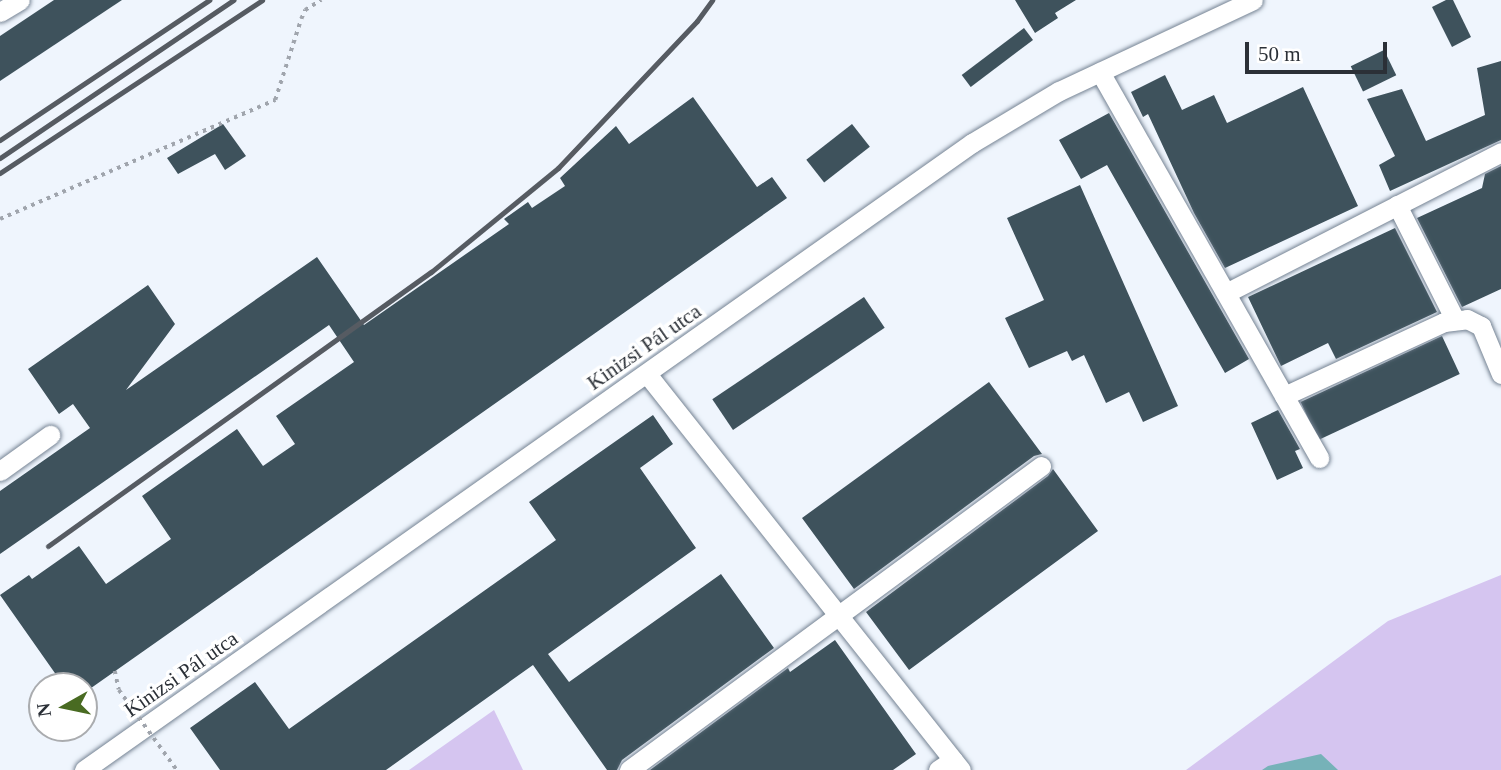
<!DOCTYPE html>
<meta charset="utf-8">
<style>
body{margin:0}
#map{position:relative;width:1501px;height:770px;overflow:hidden;background:#eff5fd;font-family:"Times New Roman",serif}
div>[style]{position:absolute}
.green>*{inset:0;background:#d5c5f0}
.water>*{inset:0;background:#76b2b8}
.building>*{inset:0;background:#3e525c;transform-origin:0 0}
.path>*{height:3.5px;margin-top:-1.75px;transform-origin:0;background:repeating-linear-gradient(90deg,#a0a5ad 0 3.5px,transparent 0 8.5px)}
.roads{filter:drop-shadow(0 0 2px #758393) drop-shadow(0 0 2px #758393)}
.minor>*{height:19px;margin:-9.5px;padding:0 9.5px;transform-origin:9.5px;border-radius:9.5px;background:#fff}
.rail>*{height:5px;margin:-2.5px;padding:0 2.5px;transform-origin:2.5px;border-radius:2.5px;background:#565b62}
.path-bridge>*{height:3.5px;margin-top:-1.75px;transform-origin:0;background:repeating-linear-gradient(90deg,#a0a5ad 0 3.5px,transparent 0 8.5px)}
span{translate:-50% -50%;white-space:nowrap;text-align:center;line-height:1.15;-webkit-text-stroke:7px #fff;paint-order:stroke}
.street-label{font-size:21px;color:#2b3037}
.north{position:absolute;left:28px;top:672px;width:70px;height:70px;box-sizing:border-box;background:#fff;border:2px solid #aaacaf;border-radius:50%;rotate:261deg;font-size:19px;font-weight:700;line-height:28px;text-align:center;color:#2b3037}
.north::after{content:'';display:block;margin:auto;width:24px;height:32px;background:#496b22;clip-path:polygon(50% 0,100% 100%,50% 72%,0 100%)}
.scale{position:absolute;left:1245px;top:42px;width:142px;height:32px;box-sizing:border-box;border:4px solid #2b3037;border-top:0;padding-left:9px;font-size:21px;line-height:24px;white-space:nowrap;color:#2b3037;-webkit-text-stroke:5px #fff;paint-order:stroke}
</style>
<div id="map">
<div class="green">
<div style="clip-path:polygon(1501px 575px,1501px 770px,1186px 770px,1388px 621px)"></div>
<div style="clip-path:polygon(494px 710px,523px 770px,409px 770px)"></div>
</div>
<div class="water">
<div style="clip-path:polygon(1321px 754px,1338px 770px,1262px 770px,1268px 766px)"></div>
</div>
<div class="building">
<div style="clip-path:polygon(54px 0,122px 0,0 81px,0 36px)"></div>
<div style="clip-path:polygon(1015px 0,1076px 0,1055px 13px,1058px 18px,1035px 33px)"></div>
<div style="clip-path:polygon(1446px 0,1453px 0,1471px 37px,1452px 47px,1432px 7px)"></div>
<div style="left:1024px;top:28px;width:15px;height:78px;rotate:53deg"></div>
<div style="left:1384px;top:50px;width:28px;height:37px;rotate:64deg"></div>
<div style="clip-path:polygon(1501px 61px,1501px 140px,1390px 191px,1379px 165px,1395px 156px,1367px 99px,1402px 89px,1426px 141px,1485px 115px,1477px 68px)"></div>
<div style="clip-path:polygon(1165px 75px,1182px 110px,1214px 95px,1227px 123px,1303px 87px,1358px 206px,1225px 268px,1194px 213px,1148px 114px,1143px 117px,1131px 92px)"></div>
<div style="clip-path:polygon(693px 97px,757px 187px,772px 177px,787px 198px,84px 693px,84px 686px,64px 686px,0 595px,29px 575px,32px 579px,79px 546px,106px 584px,171px 539px,142px 496px,237px 429px,263px 466px,295px 444px,276px 416px,354px 362px,329px 325px,0 554px,0 491px,90px 428px,73px 404px,59px 414px,28px 369px,148px 285px,175px 324px,126px 390px,317px 257px,364px 325px,509px 224px,504px 219px,528px 202px,532px 208px,565px 186px,560px 178px,616px 126px,629px 144px)"></div>
<div style="clip-path:polygon(1109px 113px,1249px 359px,1225px 373px,1107px 165px,1081px 179px,1059px 140px)"></div>
<div style="clip-path:polygon(223px 124px,246px 156px,225px 170px,215px 154px,178px 174px,167px 158px)"></div>
<div style="left:852px;top:124px;width:29px;height:58px;rotate:52deg"></div>
<div style="clip-path:polygon(1501px 166px,1501px 289px,1462px 307px,1417px 218px,1482px 188px,1485px 174px)"></div>
<div style="clip-path:polygon(1080px 185px,1178px 406px,1143px 422px,1129px 392px,1106px 403px,1084px 355px,1072px 361px,1067px 351px,1029px 368px,1005px 318px,1044px 300px,1007px 218px)"></div>
<div style="clip-path:polygon(1395px 228px,1437px 312px,1336px 359px,1328px 343px,1281px 366px,1248px 297px)"></div>
<div style="left:864px;top:297px;width:37px;height:183px;rotate:56deg"></div>
<div style="left:1442px;top:336px;width:42px;height:156px;rotate:65deg"></div>
<div style="clip-path:polygon(989px 382px,1042px 454px,1034px 456px,854px 589px,802px 518px)"></div>
<div style="clip-path:polygon(1278px 410px,1300px 449px,1295px 451px,1303px 468px,1277px 480px,1251px 423px)"></div>
<div style="clip-path:polygon(653px 415px,673px 444px,640px 468px,696px 548px,548px 654px,569px 682px,721px 574px,774px 648px,622px 760px,617px 770px,607px 770px,533px 665px,386px 770px,220px 770px,190px 728px,255px 682px,289px 729px,556px 540px,529px 502px)"></div>
<div style="clip-path:polygon(1053px 469px,1098px 531px,909px 670px,866px 612px,1048px 476px)"></div>
<div style="clip-path:polygon(835px 640px,916px 754px,893px 770px,650px 770px,788px 668px,790px 672px)"></div>
</div>
<div class="path">
<div style="left:0;top:219px;width:300px;rotate:-23.4deg"></div>
<div style="left:275px;top:100px;width:85px;rotate:-72.2deg"></div>
<div style="left:301px;top:19px;width:10px;rotate:-66deg"></div>
<div style="left:305px;top:10px;width:19px;rotate:-32deg"></div>
</div>
<div class="roads">
<div class="minor">
<div style="left:0;top:12px;width:23px;rotate:-31deg"></div>
<div style="left:1100px;top:72px;width:444px;rotate:60.4deg"></div>
<div style="left:1397px;top:205px;width:129px;rotate:63.2deg"></div>
<div style="left:1226px;top:293px;width:309px;rotate:-27.1deg"></div>
<div style="left:647px;top:374px;width:505px;rotate:51.59deg"></div>
<div style="left:1284px;top:396px;width:176px;rotate:-24.8deg"></div>
<div style="left:1444px;top:322px;width:23px;rotate:-7deg"></div>
<div style="left:1467px;top:319px;width:16px;rotate:27deg"></div>
<div style="left:1481px;top:326px;width:52px;rotate:67.4deg"></div>
<div style="left:0;top:471px;width:62px;rotate:-35.8deg"></div>
<div style="left:84px;top:770px;width:1087px;rotate:-35.23deg"></div>
<div style="left:972px;top:143px;width:101px;rotate:-30.9deg"></div>
<div style="left:1059px;top:91px;width:214px;rotate:-25.1deg"></div>
<div style="left:629px;top:770px;width:512px;rotate:-36.42deg"></div>
<div style="left:938px;top:770px;width:18px;rotate:-34deg"></div>
</div>
</div>
<div class="rail">
<div style="left:0;top:140px;width:252px;rotate:-33.8deg"></div>
<div style="left:0;top:158px;width:282px;rotate:-34.1deg"></div>
<div style="left:0;top:173px;width:314px;rotate:-33.4deg"></div>
<div style="left:48px;top:546px;width:471px;rotate:-35.6deg"></div>
<div style="left:431px;top:272px;width:164px;rotate:-39.3deg"></div>
<div style="left:558px;top:168px;width:202px;rotate:-46.6deg"></div>
<div style="left:697px;top:21px;width:26px;rotate:-54deg"></div>
</div>
<div class="path-bridge">
<div style="left:115px;top:671px;width:19px;rotate:78deg"></div>
<div style="left:119px;top:690px;width:99px;rotate:54.1deg"></div>
</div>
<div class="street-label">
<span style="left:644px;top:347px;rotate:-35deg">Kinizsi Pál utca</span>
<span style="left:181px;top:674px;rotate:-35deg">Kinizsi Pál utca</span>
</div>
<div class="north">N</div>
<div class="scale">50 m</div>
</div>
